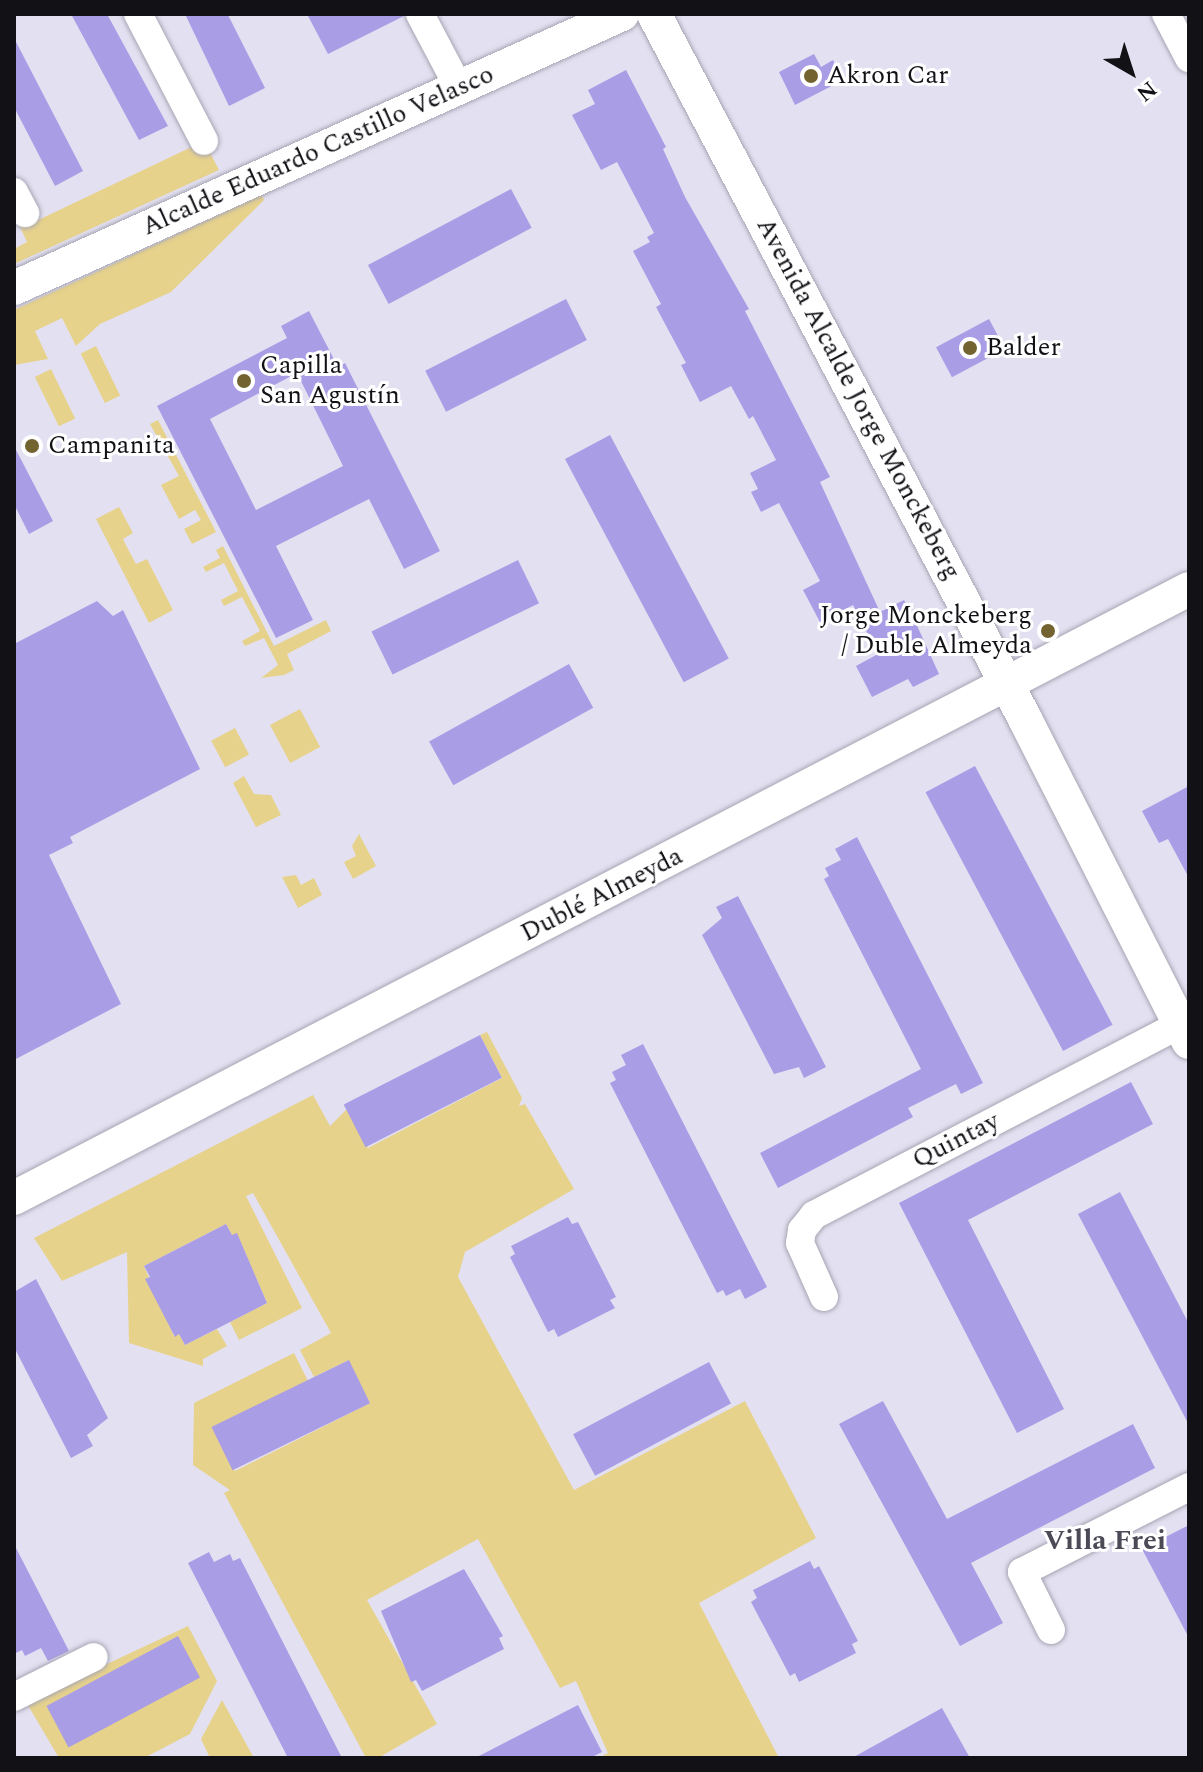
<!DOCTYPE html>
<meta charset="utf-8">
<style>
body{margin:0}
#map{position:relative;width:1203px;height:1772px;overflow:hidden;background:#e3e1f1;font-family:Spectral,serif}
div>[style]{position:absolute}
.green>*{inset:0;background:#e7d28c;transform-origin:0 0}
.building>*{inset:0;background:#a99de6;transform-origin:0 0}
.roads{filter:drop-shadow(0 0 2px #a6a5b3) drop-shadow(0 0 2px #a6a5b3)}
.minor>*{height:28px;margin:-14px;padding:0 14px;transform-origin:14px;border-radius:14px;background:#fff}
.major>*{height:34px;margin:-17px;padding:0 17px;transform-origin:17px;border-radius:17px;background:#fff}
.dots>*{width:22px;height:22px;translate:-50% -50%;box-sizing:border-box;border:4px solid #fff;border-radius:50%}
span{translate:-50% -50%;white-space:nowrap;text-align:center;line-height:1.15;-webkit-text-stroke:6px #fff;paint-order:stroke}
.poi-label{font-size:26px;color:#121116}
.left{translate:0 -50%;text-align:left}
.right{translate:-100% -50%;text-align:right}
.street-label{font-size:26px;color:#121116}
.neighbourhood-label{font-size:28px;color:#4c4a57;font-weight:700}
.frame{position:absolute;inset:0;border:16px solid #121116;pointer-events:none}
.north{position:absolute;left:1091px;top:32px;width:80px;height:80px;-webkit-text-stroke:6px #fff;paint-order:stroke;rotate:141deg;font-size:22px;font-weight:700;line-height:32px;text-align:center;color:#121116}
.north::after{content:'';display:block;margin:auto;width:28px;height:36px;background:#121116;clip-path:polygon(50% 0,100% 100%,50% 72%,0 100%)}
</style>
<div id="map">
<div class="green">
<div style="clip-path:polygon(204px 141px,219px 170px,14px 264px,14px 249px,27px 242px,14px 214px,32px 223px)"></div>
<div style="clip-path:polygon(262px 195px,264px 200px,171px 292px,100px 324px,76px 346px,62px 318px,35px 331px,48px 359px,14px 365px,14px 310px)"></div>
<div style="left:96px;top:346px;width:55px;height:17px;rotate:64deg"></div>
<div style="left:51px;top:369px;width:55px;height:18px;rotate:64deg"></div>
<div style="clip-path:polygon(158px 420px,216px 532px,192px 544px,184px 529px,201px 520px,195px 510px,179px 519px,161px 485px,179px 476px,150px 424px)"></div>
<div style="clip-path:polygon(119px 507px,133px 533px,123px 539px,129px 551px,136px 564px,147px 559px,173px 610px,149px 623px,96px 519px)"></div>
<div style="clip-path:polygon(223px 546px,274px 646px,326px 620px,331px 631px,287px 654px,294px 670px,284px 675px,261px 678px,278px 665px,264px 638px,245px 646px,242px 641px,260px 631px,242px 597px,224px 606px,221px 600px,238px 591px,224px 563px,206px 572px,203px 567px,220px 558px,216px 550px)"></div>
<div style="left:300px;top:709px;width:43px;height:34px;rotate:62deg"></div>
<div style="left:235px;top:728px;width:30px;height:27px;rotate:62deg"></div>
<div style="clip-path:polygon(244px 776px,254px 794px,271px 795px,281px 815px,256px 827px,233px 783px)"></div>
<div style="clip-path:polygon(359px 834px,376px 866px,353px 879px,344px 862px,356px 856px,352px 846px)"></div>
<div style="clip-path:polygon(296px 875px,301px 885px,314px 878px,322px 895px,298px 908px,282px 877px)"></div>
<div style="clip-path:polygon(487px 1032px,522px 1098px,519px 1106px,525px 1104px,574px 1189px,465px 1252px,458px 1277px,574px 1490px,745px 1401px,816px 1538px,699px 1603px,779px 1758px,599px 1758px,608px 1753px,576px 1681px,560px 1688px,478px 1539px,367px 1600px,437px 1724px,378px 1758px,366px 1758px,224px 1493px,230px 1490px,193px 1465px,194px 1403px,294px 1353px,308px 1381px,213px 1429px,235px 1471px,370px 1403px,347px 1361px,314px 1377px,300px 1350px,331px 1333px,253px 1193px,246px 1196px,302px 1308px,239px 1340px,230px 1322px,267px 1303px,237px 1234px,232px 1235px,226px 1224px,144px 1266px,174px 1336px,179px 1334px,185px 1345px,217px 1329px,227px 1346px,203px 1359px,203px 1366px,129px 1343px,127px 1252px,62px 1281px,34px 1238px,313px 1095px,330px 1126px,347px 1109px,368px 1148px,502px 1078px,480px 1035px)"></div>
<div style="clip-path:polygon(188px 1626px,217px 1681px,190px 1734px,144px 1758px,59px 1758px,26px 1702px)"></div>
<div style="clip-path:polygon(222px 1700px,254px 1758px,210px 1758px,201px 1739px)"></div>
</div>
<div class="building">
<div style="clip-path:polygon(71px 14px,107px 14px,168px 126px,139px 140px)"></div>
<div style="clip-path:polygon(185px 14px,228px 15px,265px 88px,229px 106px)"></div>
<div style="clip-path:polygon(307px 14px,403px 14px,404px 16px,328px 54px)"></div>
<div style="clip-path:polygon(14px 38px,83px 171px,55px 186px,14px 107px)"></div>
<div style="clip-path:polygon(814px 54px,821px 67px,833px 60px,843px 80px,795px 105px,779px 72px)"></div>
<div style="clip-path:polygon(626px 70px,666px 147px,663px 149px,685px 197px,749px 309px,745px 311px,830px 477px,820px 482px,880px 612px,904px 600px,914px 619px,939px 674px,913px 687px,908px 679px,872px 697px,856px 666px,878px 654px,853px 605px,820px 622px,803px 590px,820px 581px,779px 503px,761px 512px,751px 492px,758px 489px,750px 473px,776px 460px,753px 416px,749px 419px,731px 386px,700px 402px,681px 365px,686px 363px,656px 307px,661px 304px,633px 251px,650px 242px,647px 237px,654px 233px,617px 162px,601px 170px,572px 115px,595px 104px,588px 90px)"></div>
<div style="left:511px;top:189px;width:44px;height:162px;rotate:62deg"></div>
<div style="left:566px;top:299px;width:46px;height:158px;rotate:63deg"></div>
<div style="clip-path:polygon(evenodd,309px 311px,338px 367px,345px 363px,440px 551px,404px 569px,369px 499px,276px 546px,313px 620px,276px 638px,157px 406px,287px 338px,281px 326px,309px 311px,297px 373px,343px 466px,256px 510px,210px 419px,297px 373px)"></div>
<div style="left:989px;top:319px;width:34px;height:60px;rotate:62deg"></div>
<div style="left:610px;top:435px;width:253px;height:51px;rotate:62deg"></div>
<div style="clip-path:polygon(14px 446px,53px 521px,29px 534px,14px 504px)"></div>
<div style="left:518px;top:560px;width:48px;height:163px;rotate:64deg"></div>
<div style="clip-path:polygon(97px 601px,113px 616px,123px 610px,200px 769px,70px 837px,73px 843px,49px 855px,121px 1004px,14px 1060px,14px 644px)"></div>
<div style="left:569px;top:664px;width:50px;height:160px;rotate:61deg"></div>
<div style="left:975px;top:766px;width:293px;height:56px;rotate:62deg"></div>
<div style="clip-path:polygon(1189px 786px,1189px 878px,1168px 839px,1159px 843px,1142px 811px)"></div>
<div style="clip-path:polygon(857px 837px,983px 1083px,961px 1094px,956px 1084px,908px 1108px,913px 1117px,778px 1188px,760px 1153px,921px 1069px,824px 879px,829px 876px,825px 868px,841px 860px,835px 849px)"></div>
<div style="clip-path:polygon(738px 896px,826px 1067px,804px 1078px,799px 1067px,774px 1074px,702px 935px,722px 918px,716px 907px)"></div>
<div style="left:480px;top:1035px;width:48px;height:153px;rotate:63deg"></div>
<div style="clip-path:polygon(643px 1044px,767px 1287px,745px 1299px,740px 1289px,726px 1296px,723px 1290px,717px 1293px,610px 1083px,616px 1080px,612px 1072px,626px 1065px,621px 1055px)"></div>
<div style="clip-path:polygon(1131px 1082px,1153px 1124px,968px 1220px,1064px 1409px,1017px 1433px,899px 1203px)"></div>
<div style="clip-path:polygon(1120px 1192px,1189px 1324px,1189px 1425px,1078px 1214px)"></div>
<div style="clip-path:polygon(568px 1217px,572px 1224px,578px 1222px,616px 1297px,610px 1300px,615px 1308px,558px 1337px,554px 1329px,548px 1332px,510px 1257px,515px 1254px,511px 1246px)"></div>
<div style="clip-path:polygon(226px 1224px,232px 1235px,237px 1233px,267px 1303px,185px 1345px,179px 1334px,175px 1337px,145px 1279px,150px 1277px,144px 1266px)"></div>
<div style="clip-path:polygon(36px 1279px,108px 1418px,87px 1435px,93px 1446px,71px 1458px,14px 1347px,14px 1292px)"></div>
<div style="left:349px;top:1360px;width:48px;height:153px;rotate:64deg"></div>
<div style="left:709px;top:1362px;width:47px;height:154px;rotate:62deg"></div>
<div style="clip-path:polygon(883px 1401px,947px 1519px,1133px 1424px,1155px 1468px,971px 1563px,1003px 1623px,960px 1646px,839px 1424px)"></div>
<div style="clip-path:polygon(1189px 1525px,1189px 1638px,1142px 1549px)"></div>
<div style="clip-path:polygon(14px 1544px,69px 1651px,48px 1661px,41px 1648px,25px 1656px,22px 1650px,14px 1654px)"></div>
<div style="clip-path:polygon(209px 1552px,214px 1562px,230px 1554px,233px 1561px,240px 1558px,342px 1758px,288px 1758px,188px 1563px)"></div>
<div style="clip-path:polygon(810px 1561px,814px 1569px,819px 1566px,858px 1641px,852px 1644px,856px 1653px,799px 1682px,795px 1673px,790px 1676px,751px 1602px,757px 1598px,753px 1590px)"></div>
<div style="clip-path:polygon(464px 1569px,503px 1636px,499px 1638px,504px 1649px,422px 1691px,416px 1680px,411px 1682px,381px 1611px)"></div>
<div style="left:178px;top:1636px;width:47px;height:149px;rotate:62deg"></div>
<div style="clip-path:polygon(578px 1705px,602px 1752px,590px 1758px,475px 1758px)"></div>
<div style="clip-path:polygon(942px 1708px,970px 1758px,852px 1758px)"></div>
</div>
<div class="roads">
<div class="minor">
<div style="left:138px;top:14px;width:143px;rotate:62.5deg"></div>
<div style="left:420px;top:14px;width:84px;rotate:62.2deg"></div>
<div style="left:1166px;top:14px;width:50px;rotate:62.4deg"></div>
<div style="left:14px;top:192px;width:24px;rotate:62deg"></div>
<div style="left:824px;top:1297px;width:59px;rotate:-114deg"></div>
<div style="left:800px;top:1243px;width:13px;rotate:-81deg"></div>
<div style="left:802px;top:1230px;width:19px;rotate:-51deg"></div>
<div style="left:814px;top:1215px;width:414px;rotate:-27.5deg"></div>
<div style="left:1051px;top:1630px;width:65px;rotate:-116.6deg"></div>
<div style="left:1022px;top:1572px;width:187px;rotate:-27deg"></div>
<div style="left:14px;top:1697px;width:89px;rotate:-26.6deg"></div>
</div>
<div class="major">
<div style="left:654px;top:14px;width:797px;rotate:62.24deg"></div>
<div style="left:1025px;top:719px;width:362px;rotate:63.1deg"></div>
<div style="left:14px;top:288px;width:667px;rotate:-24.26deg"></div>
<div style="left:14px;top:1198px;width:1323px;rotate:-27.4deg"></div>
</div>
</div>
<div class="dots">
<div style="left:811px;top:76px;background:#726331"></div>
<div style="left:970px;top:348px;background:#726331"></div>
<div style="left:244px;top:381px;background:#726331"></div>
<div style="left:32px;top:446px;background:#726331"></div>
<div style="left:1048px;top:631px;background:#726331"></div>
</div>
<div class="poi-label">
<span class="left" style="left:827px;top:76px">Akron Car</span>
<span class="left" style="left:986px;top:348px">Balder</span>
<span class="left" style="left:260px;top:381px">Capilla<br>San Agustín</span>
<span class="left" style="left:48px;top:446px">Campanita</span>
<span class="right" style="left:1032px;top:631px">Jorge Monckeberg<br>/ Duble Almeyda</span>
</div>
<div class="street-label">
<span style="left:318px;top:151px;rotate:-24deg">Alcalde Eduardo Castillo Velasco</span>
<span style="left:858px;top:399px;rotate:62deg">Avenida Alcalde Jorge Monckeberg</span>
<span style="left:602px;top:895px;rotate:-27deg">Dublé Almeyda</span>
<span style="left:956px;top:1141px;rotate:-27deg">Quintay</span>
</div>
<div class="neighbourhood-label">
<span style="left:1105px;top:1541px">Villa Frei</span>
</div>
<div class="frame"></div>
<div class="north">N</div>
</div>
